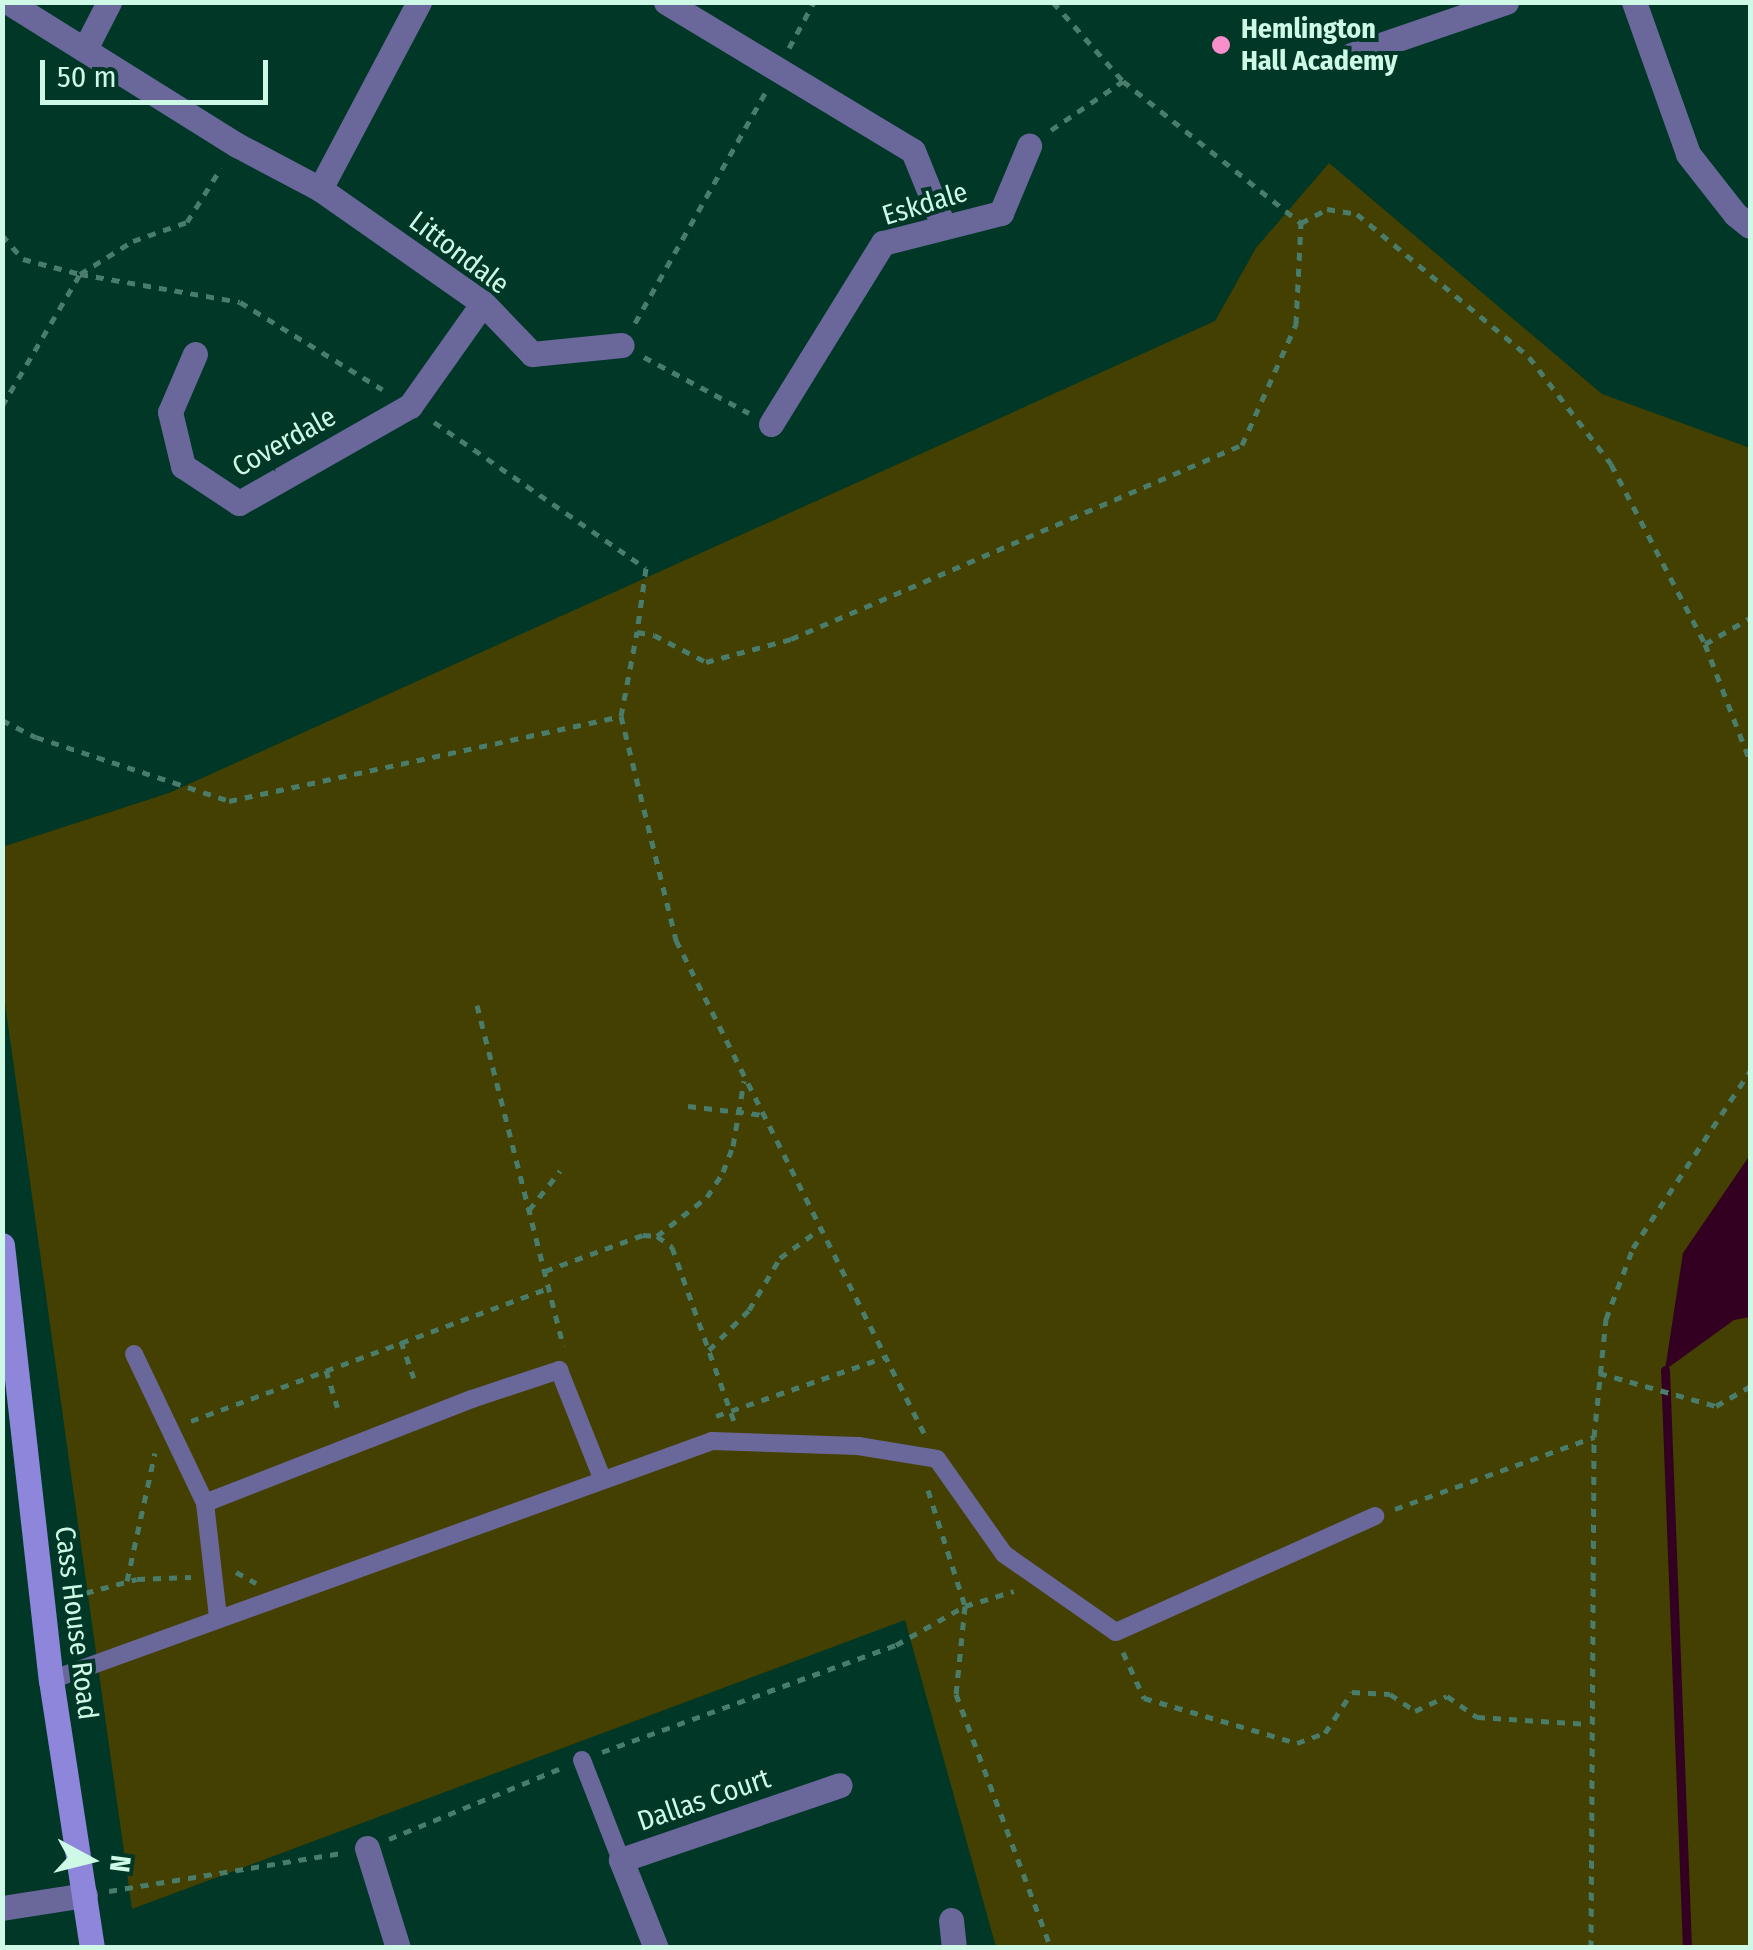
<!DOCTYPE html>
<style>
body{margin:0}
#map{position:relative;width:1753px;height:1950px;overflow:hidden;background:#003726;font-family:"Fira Sans Condensed",sans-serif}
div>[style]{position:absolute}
.green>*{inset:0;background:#434001}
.water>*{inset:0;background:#330021}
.stream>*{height:9px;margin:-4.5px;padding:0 4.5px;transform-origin:4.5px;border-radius:4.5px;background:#330021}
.path>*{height:5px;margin-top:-2.5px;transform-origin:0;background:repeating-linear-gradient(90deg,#497c6a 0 8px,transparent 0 16px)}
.lane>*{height:18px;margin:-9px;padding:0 9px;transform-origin:9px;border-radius:9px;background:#6a679b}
.street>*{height:25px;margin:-12.5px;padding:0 12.5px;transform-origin:12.5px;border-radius:12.5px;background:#6a679b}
.secondary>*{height:25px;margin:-12.5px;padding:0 12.5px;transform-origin:12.5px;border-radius:12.5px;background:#8d86da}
.dots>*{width:28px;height:28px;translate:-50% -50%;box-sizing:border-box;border:5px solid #003726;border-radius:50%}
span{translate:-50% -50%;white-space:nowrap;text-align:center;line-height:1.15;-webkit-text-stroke:8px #003726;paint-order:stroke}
.poi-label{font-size:28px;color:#cef9e6;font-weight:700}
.left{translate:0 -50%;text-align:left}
.street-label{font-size:28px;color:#cef9e6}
.frame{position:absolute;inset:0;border:5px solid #cef9e6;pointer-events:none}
.north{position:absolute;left:40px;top:1810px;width:100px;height:100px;-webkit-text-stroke:8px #003726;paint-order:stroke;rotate:97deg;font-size:28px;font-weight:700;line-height:40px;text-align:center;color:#cef9e6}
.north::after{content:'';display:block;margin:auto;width:35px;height:45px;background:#cef9e6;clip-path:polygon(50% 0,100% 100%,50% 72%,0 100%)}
.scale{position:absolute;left:40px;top:60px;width:228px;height:45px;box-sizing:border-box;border:5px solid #cef9e6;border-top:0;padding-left:12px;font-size:30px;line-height:35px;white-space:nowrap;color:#cef9e6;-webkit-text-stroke:8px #003726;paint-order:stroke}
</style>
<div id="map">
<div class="green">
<div style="clip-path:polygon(1329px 163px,1602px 394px,1750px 448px,1750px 1947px,996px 1947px,905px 1620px,132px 1909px,3px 989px,2px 847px,169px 793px,1215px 321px,1256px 248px)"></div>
</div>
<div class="water">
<div style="clip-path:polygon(1750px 1155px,1750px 1317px,1734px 1320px,1665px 1370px,1683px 1253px)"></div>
</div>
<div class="stream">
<div style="left:1665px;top:1370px;width:578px;rotate:87.82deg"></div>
</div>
<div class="path">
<div style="left:1053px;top:2px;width:106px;rotate:48.5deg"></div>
<div style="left:1123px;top:81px;width:228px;rotate:38.6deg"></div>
<div style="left:1301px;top:223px;width:30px;rotate:-28deg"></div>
<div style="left:1327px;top:209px;width:30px;rotate:9deg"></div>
<div style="left:1357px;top:214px;width:224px;rotate:39.7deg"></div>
<div style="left:1529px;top:357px;width:135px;rotate:52.5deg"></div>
<div style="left:1611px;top:464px;width:203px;rotate:62.4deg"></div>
<div style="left:1705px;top:644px;width:125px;rotate:69deg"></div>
<div style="left:789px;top:48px;width:52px;rotate:-61.5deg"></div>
<div style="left:1051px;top:130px;width:87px;rotate:-34.2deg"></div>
<div style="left:2px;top:235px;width:32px;rotate:49deg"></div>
<div style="left:23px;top:259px;width:59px;rotate:14.7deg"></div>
<div style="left:80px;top:274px;width:162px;rotate:9.9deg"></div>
<div style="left:240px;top:302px;width:167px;rotate:31.5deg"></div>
<div style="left:635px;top:323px;width:264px;rotate:-60.5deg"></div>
<div style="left:644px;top:357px;width:119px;rotate:28.1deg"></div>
<div style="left:2px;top:406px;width:153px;rotate:-59.4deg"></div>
<div style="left:80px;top:274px;width:62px;rotate:-31.9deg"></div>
<div style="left:133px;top:241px;width:57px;rotate:-19.4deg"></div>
<div style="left:187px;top:222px;width:64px;rotate:-57.8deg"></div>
<div style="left:434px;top:422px;width:257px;rotate:34.6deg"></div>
<div style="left:646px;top:568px;width:65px;rotate:98deg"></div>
<div style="left:1705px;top:644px;width:52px;rotate:-30deg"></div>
<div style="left:621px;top:716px;width:231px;rotate:76.2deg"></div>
<div style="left:676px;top:940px;width:552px;rotate:63.3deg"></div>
<div style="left:2px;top:720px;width:38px;rotate:27deg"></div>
<div style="left:36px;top:737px;width:203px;rotate:18.3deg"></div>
<div style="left:229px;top:801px;width:401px;rotate:-12.2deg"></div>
<div style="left:621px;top:716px;width:86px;rotate:-79.2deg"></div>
<div style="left:637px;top:632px;width:17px;rotate:10deg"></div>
<div style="left:654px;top:635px;width:59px;rotate:27.4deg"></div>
<div style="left:706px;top:662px;width:88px;rotate:-15.1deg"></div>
<div style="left:791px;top:639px;width:491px;rotate:-23.3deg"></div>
<div style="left:1242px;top:445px;width:133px;rotate:-65.9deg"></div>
<div style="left:1296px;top:324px;width:101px;rotate:-87.2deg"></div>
<div style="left:477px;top:1005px;width:352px;rotate:75.8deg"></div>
<div style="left:688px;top:1106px;width:77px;rotate:6.8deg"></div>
<div style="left:529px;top:1210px;width:50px;rotate:-51.5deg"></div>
<div style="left:657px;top:1236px;width:63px;rotate:-38deg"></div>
<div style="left:707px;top:1197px;width:30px;rotate:-57deg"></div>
<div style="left:723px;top:1172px;width:28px;rotate:-69deg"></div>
<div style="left:733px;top:1146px;width:66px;rotate:-80.4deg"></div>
<div style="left:545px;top:1271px;width:104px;rotate:-20.2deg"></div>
<div style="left:643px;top:1235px;width:14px;rotate:4deg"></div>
<div style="left:657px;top:1236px;width:19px;rotate:36deg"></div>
<div style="left:672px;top:1247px;width:185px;rotate:70.4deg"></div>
<div style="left:401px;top:1341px;width:39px;rotate:71deg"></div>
<div style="left:709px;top:1350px;width:57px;rotate:-45deg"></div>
<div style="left:749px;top:1310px;width:61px;rotate:-59.2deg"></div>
<div style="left:780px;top:1258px;width:49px;rotate:-35.9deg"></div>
<div style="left:326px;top:1370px;width:39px;rotate:73deg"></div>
<div style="left:1599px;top:1373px;width:122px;rotate:15.8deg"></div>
<div style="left:1716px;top:1406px;width:39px;rotate:-30deg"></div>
<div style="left:716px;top:1416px;width:179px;rotate:-19.2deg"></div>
<div style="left:191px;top:1421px;width:382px;rotate:-20.4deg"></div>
<div style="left:928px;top:1490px;width:122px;rotate:72.3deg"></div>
<div style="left:965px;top:1606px;width:88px;rotate:95.8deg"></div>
<div style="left:956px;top:1694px;width:271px;rotate:69.5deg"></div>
<div style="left:1395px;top:1509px;width:212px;rotate:-19.9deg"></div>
<div style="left:236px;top:1572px;width:23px;rotate:29deg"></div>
<div style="left:127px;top:1581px;width:131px;rotate:-77.7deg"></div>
<div style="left:70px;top:1597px;width:69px;rotate:-15deg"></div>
<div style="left:137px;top:1579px;width:54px;rotate:-2.1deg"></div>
<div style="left:1123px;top:1652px;width:51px;rotate:65.5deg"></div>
<div style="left:1144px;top:1698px;width:159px;rotate:16.4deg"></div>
<div style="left:1297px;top:1743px;width:30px;rotate:-20deg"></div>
<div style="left:1325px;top:1733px;width:49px;rotate:-56.6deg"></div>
<div style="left:1352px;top:1692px;width:38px;rotate:3deg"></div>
<div style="left:1390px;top:1694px;width:30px;rotate:34deg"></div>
<div style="left:1415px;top:1711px;width:35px;rotate:-25deg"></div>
<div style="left:1447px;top:1696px;width:37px;rotate:35deg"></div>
<div style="left:1477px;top:1717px;width:112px;rotate:3.6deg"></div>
<div style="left:602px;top:1752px;width:313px;rotate:-20deg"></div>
<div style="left:896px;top:1645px;width:79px;rotate:-29.5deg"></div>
<div style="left:965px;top:1606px;width:51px;rotate:-17deg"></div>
<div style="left:389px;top:1839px;width:184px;rotate:-22.4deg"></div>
<div style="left:109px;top:1891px;width:234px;rotate:-9.3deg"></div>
<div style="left:1591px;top:1948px;width:511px;rotate:-89.66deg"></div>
<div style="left:1594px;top:1437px;width:119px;rotate:-84.2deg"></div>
<div style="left:1606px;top:1319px;width:76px;rotate:-69.2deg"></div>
<div style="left:1633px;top:1248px;width:212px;rotate:-56.5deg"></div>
</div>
<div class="lane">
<div style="left:134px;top:1354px;width:165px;rotate:64.5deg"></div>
<div style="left:205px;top:1503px;width:115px;rotate:83.5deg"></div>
<div style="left:205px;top:1503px;width:287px;rotate:-21.3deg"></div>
<div style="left:472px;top:1399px;width:92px;rotate:-18.4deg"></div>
<div style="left:559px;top:1370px;width:116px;rotate:68.3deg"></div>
<div style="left:51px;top:1680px;width:703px;rotate:-19.88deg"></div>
<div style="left:712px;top:1441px;width:146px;rotate:2deg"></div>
<div style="left:858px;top:1446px;width:80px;rotate:9.3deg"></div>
<div style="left:937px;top:1459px;width:116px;rotate:54.8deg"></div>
<div style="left:1004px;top:1554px;width:136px;rotate:34.9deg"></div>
<div style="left:1116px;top:1632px;width:284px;rotate:-24.1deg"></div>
<div style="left:582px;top:1760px;width:107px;rotate:68.7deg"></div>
</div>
<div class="street">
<div style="left:8px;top:2px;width:270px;rotate:32deg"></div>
<div style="left:237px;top:145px;width:94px;rotate:27.9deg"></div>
<div style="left:320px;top:189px;width:212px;rotate:-62.1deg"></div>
<div style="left:666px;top:2px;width:288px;rotate:31.1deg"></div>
<div style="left:913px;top:151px;width:80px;rotate:67.9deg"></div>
<div style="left:1634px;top:2px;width:161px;rotate:70.4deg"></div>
<div style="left:1688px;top:154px;width:76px;rotate:51.9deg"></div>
<div style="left:1735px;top:214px;width:19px;rotate:39deg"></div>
<div style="left:85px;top:49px;width:53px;rotate:-62.9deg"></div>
<div style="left:1351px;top:55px;width:164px;rotate:-18.9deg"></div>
<div style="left:320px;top:189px;width:199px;rotate:35deg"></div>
<div style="left:483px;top:303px;width:71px;rotate:46.1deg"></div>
<div style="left:532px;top:354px;width:90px;rotate:-5.7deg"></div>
<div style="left:195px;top:354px;width:63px;rotate:113.3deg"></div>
<div style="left:170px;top:412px;width:56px;rotate:76.5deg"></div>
<div style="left:183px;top:466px;width:67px;rotate:33.5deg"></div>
<div style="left:239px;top:503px;width:197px;rotate:-29.6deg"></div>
<div style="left:410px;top:406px;width:126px;rotate:-54.7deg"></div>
<div style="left:771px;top:424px;width:213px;rotate:-58.3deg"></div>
<div style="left:883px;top:243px;width:122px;rotate:-14.3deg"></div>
<div style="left:1001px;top:213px;width:73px;rotate:-67.3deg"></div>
<div style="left:367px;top:1848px;width:105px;rotate:72.8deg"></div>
<div style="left:2px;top:1908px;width:84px;rotate:-8.9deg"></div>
<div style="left:951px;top:1920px;width:28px;rotate:84deg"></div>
<div style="left:656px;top:1948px;width:95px;rotate:-111.7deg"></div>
<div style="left:621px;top:1860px;width:231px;rotate:-18.9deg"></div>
</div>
<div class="secondary">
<div style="left:2px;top:1245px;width:438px;rotate:83.6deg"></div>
<div style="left:51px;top:1680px;width:271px;rotate:81.3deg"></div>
</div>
<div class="dots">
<div style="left:1221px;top:45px;background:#f98fca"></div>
</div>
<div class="poi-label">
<span class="left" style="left:1241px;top:45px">Hemlington<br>Hall Academy</span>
</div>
<div class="street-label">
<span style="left:925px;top:204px;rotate:-17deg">Eskdale</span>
<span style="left:459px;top:253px;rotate:37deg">Littondale</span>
<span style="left:284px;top:442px;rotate:-29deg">Coverdale</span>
<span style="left:76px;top:1623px;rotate:83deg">Cass House Road</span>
<span style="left:704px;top:1800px;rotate:-19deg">Dallas Court</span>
</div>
<div class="frame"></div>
<div class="north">N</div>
<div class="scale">50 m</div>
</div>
